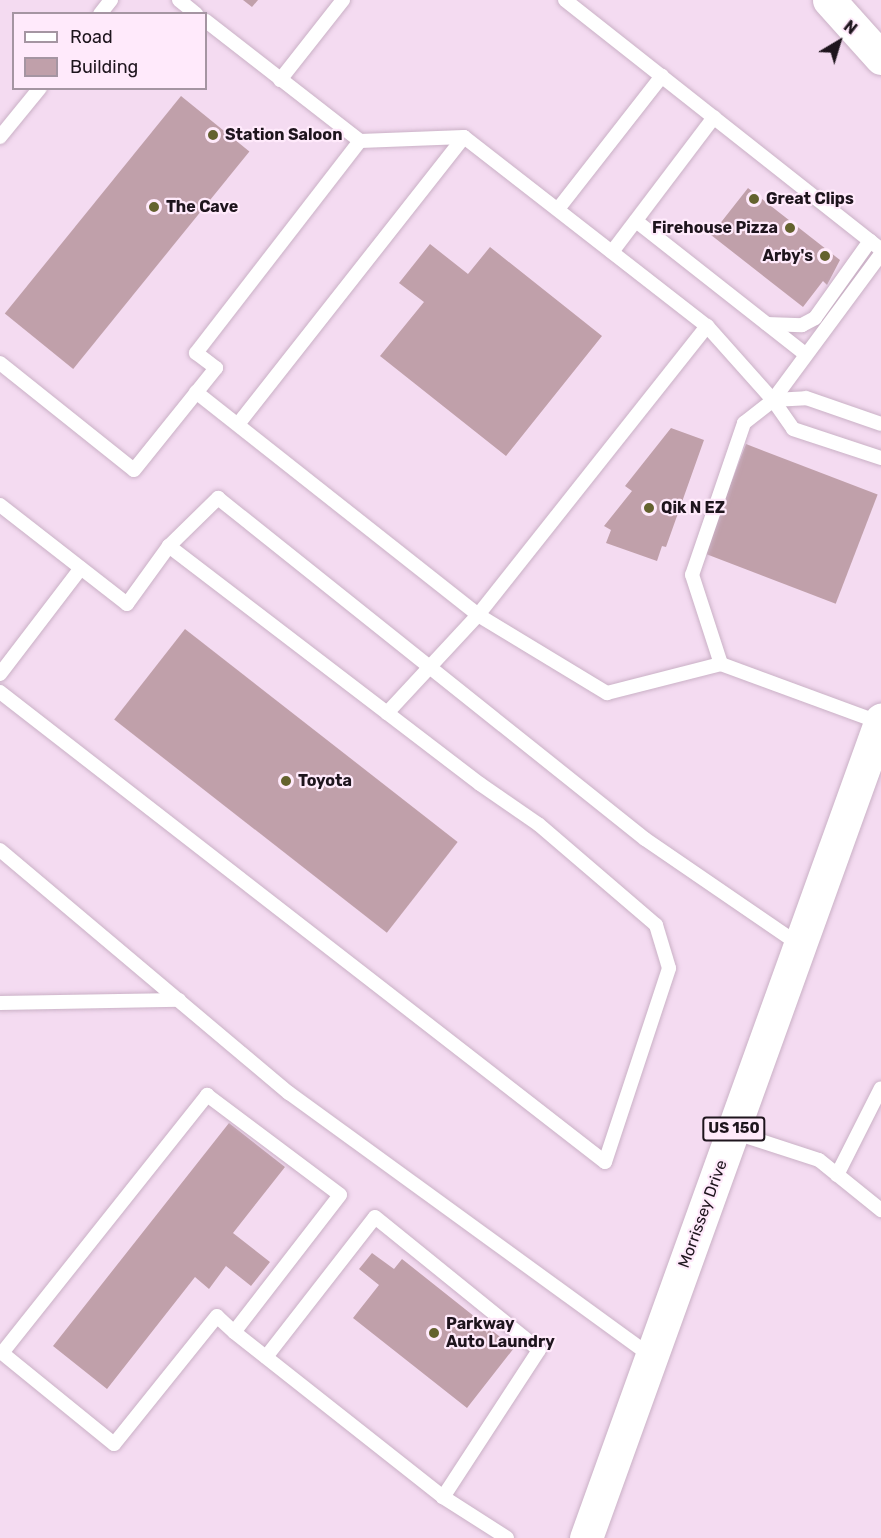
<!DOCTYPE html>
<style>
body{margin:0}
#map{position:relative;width:881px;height:1538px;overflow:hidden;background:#f4dbf1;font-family:Rubik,sans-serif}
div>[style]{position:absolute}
.building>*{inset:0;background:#c0a0aa;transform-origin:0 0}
.roads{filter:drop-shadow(0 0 2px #cab1c6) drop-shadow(0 0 2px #cab1c6)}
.lane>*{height:14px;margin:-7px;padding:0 7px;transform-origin:7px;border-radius:7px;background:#fff}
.primary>*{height:33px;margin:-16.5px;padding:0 16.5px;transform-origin:16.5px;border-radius:16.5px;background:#fff}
.highway>*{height:33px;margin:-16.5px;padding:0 16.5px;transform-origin:16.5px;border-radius:16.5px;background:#fff}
.dots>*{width:16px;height:16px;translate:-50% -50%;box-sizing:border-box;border:3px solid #ffeafb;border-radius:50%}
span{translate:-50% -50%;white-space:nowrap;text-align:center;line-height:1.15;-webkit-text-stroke:4.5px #ffeafb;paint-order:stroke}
.shield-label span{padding:2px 4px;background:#ffeafb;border:2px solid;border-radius:4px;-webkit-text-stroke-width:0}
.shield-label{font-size:15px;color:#1e151d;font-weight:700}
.poi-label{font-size:16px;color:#1e151d;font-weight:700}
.left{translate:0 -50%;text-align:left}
.right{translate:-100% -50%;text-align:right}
.street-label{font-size:16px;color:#1e151d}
.legend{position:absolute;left:12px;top:12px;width:195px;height:78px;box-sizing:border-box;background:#ffeafb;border:2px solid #a595a2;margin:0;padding:8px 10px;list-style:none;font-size:18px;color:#1e151d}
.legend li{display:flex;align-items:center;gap:12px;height:30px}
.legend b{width:30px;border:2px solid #a595a2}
.north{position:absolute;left:809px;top:12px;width:60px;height:60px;-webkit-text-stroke:4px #ffeafb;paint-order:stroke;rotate:38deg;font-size:16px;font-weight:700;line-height:24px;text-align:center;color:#1e151d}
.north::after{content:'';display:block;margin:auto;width:21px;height:27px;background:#1e151d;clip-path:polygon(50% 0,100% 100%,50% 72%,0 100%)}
</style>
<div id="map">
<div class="building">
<div style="clip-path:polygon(243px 0,258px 0,252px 7px)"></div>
<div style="left:181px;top:96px;width:88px;height:280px;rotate:39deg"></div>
<div style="clip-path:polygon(748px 188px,840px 260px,827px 285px,823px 281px,803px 307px,711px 235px)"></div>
<div style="clip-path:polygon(430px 244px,468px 274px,490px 247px,602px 336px,506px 456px,380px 356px,424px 302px,399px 283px)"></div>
<div style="clip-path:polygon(671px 428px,704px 440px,666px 547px,662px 546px,657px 561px,606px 543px,611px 530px,604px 526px,632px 491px,625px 486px)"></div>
<div style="left:746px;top:444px;width:141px;height:117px;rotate:21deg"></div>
<div style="left:185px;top:629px;width:346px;height:115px;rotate:38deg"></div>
<div style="clip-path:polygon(229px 1123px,285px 1167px,233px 1233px,270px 1262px,251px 1286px,226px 1266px,209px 1289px,195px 1277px,107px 1389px,53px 1346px)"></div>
<div style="clip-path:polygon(372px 1253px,394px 1269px,402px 1259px,514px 1348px,467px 1408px,353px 1318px,379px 1285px,359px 1269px)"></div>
</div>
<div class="roads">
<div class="lane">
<div style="left:179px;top:0;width:22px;rotate:39deg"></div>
<div style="left:565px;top:0;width:403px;rotate:38.3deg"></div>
<div style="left:100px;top:14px;width:18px;rotate:-52deg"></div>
<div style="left:206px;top:21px;width:195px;rotate:37.9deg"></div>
<div style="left:360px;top:141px;width:104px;rotate:-2.2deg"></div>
<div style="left:464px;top:137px;width:365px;rotate:128.2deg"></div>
<div style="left:280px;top:80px;width:102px;rotate:-51.8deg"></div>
<div style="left:0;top:137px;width:63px;rotate:-50.8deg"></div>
<div style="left:464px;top:137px;width:308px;rotate:37.9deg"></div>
<div style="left:707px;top:326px;width:99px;rotate:48.3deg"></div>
<div style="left:773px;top:400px;width:182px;rotate:-53.5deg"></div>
<div style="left:558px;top:209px;width:169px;rotate:-52deg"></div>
<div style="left:636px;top:221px;width:216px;rotate:38.2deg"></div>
<div style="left:612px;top:252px;width:169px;rotate:-52.9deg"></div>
<div style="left:767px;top:324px;width:35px;rotate:2deg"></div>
<div style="left:802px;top:325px;width:15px;rotate:-28deg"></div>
<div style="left:815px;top:318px;width:95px;rotate:-54.5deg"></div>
<div style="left:0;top:363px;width:171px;rotate:38.6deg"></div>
<div style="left:134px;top:470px;width:131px;rotate:-51.2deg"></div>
<div style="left:216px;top:368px;width:25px;rotate:-143deg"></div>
<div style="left:196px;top:353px;width:268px;rotate:-52.3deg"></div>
<div style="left:196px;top:392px;width:360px;rotate:38.3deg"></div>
<div style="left:478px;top:615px;width:151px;rotate:31.2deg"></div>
<div style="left:607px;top:693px;width:118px;rotate:-14.3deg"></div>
<div style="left:721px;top:664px;width:171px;rotate:20.2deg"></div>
<div style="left:773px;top:400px;width:35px;rotate:55deg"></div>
<div style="left:793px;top:429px;width:93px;rotate:18.2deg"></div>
<div style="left:0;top:505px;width:161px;rotate:37.9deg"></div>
<div style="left:127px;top:604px;width:72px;rotate:-54.1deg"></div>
<div style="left:169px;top:546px;width:69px;rotate:-44.4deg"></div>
<div style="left:218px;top:498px;width:546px;rotate:38.61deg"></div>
<div style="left:645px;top:839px;width:188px;rotate:34.4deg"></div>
<div style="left:721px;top:664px;width:94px;rotate:-108deg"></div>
<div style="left:692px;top:575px;width:161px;rotate:-71.1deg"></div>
<div style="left:744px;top:423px;width:37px;rotate:-38deg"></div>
<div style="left:773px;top:400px;width:33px;rotate:-3deg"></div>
<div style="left:806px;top:398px;width:79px;rotate:19.1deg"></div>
<div style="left:0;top:674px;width:133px;rotate:-52.6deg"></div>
<div style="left:0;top:692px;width:766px;rotate:37.84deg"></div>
<div style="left:605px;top:1162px;width:204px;rotate:-71.7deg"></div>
<div style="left:669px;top:968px;width:45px;rotate:-106.8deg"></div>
<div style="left:656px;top:925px;width:155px;rotate:-139.4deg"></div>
<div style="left:538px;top:824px;width:70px;rotate:-145.4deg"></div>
<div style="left:480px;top:784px;width:392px;rotate:-142.6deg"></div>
<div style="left:387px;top:713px;width:134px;rotate:-47.1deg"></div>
<div style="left:478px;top:615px;width:369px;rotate:-51.6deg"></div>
<div style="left:0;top:850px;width:378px;rotate:40.1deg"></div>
<div style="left:289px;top:1093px;width:447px;rotate:36deg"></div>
<div style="left:0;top:1003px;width:179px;rotate:-1deg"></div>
<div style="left:733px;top:1132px;width:90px;rotate:18deg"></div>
<div style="left:819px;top:1160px;width:80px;rotate:38.9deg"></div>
<div style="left:837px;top:1175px;width:97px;rotate:-63.2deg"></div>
<div style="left:234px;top:1332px;width:23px;rotate:-137deg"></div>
<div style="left:217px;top:1316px;width:164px;rotate:128.8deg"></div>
<div style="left:114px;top:1444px;width:144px;rotate:-140.9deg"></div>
<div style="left:2px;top:1353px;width:330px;rotate:-51.5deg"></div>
<div style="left:207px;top:1095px;width:166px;rotate:36.9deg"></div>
<div style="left:340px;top:1195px;width:173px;rotate:127.7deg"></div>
<div style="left:234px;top:1332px;width:266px;rotate:38.3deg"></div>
<div style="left:443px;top:1497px;width:76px;rotate:32.6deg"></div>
<div style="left:266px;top:1357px;width:177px;rotate:-52.1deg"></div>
<div style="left:375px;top:1217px;width:211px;rotate:39deg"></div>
<div style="left:539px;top:1350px;width:176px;rotate:123.1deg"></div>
</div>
<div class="primary">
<div style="left:586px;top:1538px;width:870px;rotate:-70.17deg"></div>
</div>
<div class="highway">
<div style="left:829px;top:0;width:78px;rotate:48.1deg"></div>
</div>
</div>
<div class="dots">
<div style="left:213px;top:135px;background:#64622e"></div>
<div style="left:754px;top:199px;background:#64622e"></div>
<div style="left:154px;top:207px;background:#64622e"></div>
<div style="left:790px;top:228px;background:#64622e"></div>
<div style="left:825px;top:256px;background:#64622e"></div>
<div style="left:649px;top:508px;background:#64622e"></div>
<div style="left:286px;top:781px;background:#64622e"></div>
<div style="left:434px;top:1333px;background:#64622e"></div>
</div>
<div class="shield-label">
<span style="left:734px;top:1129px">US 150</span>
</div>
<div class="poi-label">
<span class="left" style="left:225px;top:135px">Station Saloon</span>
<span class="left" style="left:766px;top:199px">Great Clips</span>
<span class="left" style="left:166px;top:207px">The Cave</span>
<span class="right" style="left:778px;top:228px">Firehouse Pizza</span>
<span class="right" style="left:813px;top:256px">Arby's</span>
<span class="left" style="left:661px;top:508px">Qik N EZ</span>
<span class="left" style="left:298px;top:781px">Toyota</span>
<span class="left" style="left:446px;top:1333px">Parkway<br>Auto Laundry</span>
</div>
<div class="street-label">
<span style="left:703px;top:1214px;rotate:-70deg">Morrissey Drive</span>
</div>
<ul class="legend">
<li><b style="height:8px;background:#fff"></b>Road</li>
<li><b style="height:16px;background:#c0a0aa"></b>Building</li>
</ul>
<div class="north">N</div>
</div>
